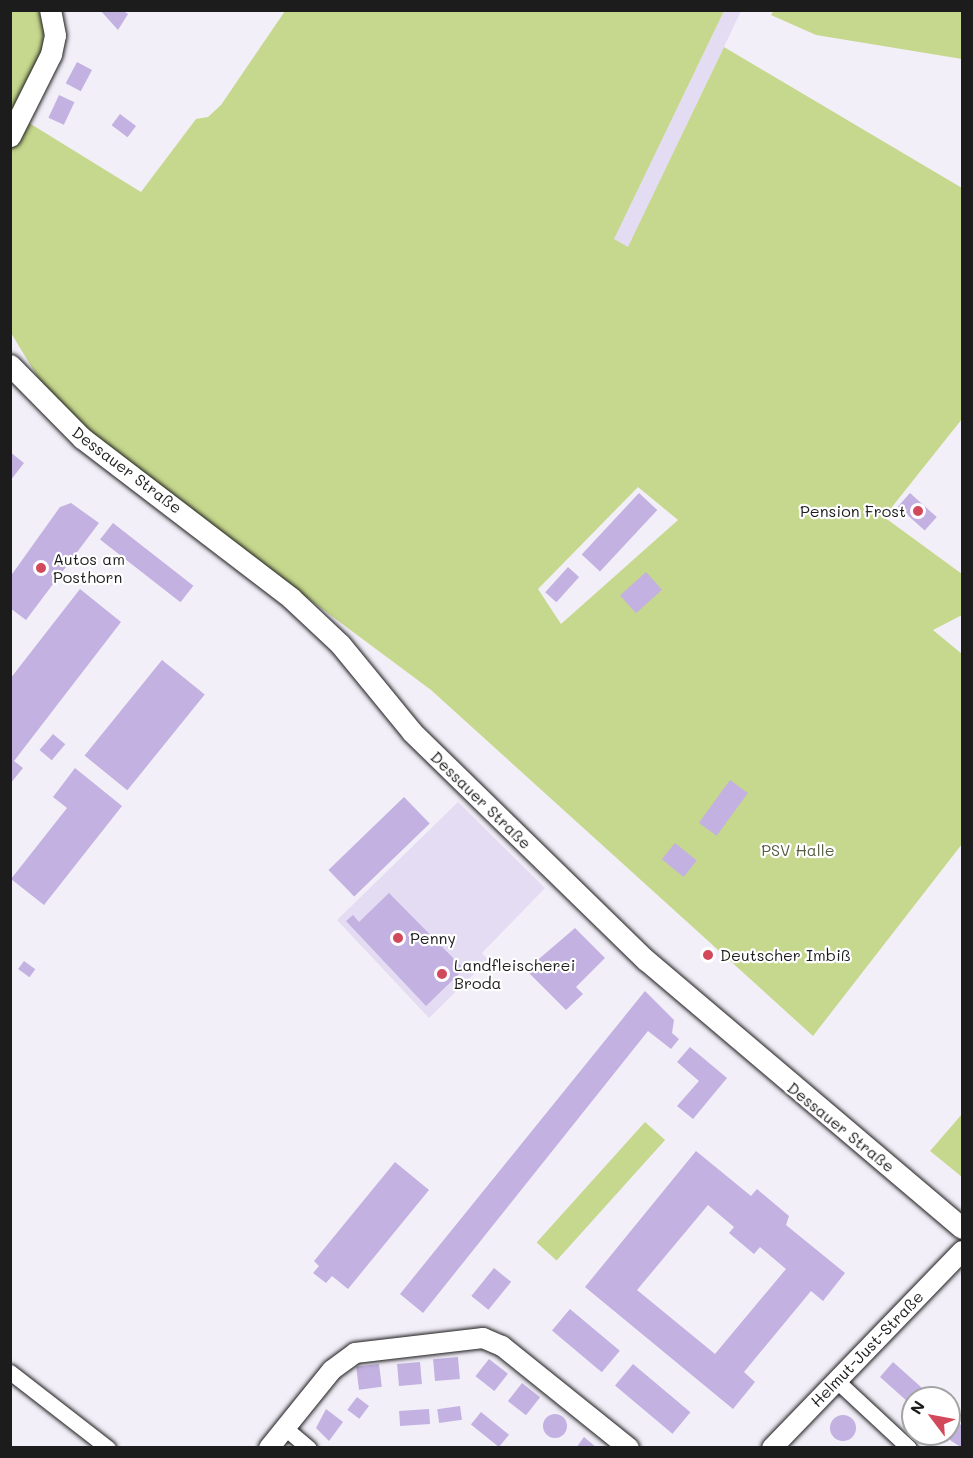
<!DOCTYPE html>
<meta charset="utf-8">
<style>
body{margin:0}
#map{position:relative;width:973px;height:1458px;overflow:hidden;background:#f3eff9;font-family:Mali,sans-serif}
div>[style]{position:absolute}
.built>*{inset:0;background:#e4dcf2}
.green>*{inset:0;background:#c6d88d;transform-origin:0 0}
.building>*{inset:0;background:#c2b1e1;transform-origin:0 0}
.round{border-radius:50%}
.roads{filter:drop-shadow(0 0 2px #1c1c1c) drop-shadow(0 0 2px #1c1c1c)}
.minor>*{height:15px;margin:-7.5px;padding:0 7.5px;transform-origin:7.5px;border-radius:7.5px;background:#fff}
.tertiary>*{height:20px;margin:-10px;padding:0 10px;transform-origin:10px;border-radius:10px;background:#fff}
.secondary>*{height:21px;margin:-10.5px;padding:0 10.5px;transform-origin:10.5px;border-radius:10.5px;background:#fff}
.dots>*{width:16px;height:16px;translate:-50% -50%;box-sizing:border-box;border:3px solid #fff;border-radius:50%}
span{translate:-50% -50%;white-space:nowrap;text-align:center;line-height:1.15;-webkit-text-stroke:4.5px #fff;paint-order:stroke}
.street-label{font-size:16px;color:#1c1c1c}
.poi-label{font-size:16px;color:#1c1c1c}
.right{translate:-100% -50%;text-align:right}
.left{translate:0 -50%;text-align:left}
.park-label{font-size:16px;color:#585e44}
.frame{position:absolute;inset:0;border:12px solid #1c1c1c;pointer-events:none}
.north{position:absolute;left:901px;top:1386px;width:60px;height:60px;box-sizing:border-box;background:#fff;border:2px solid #a4a4a4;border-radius:50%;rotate:302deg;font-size:16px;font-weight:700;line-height:24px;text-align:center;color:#1c1c1c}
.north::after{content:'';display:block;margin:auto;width:21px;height:27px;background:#d1495b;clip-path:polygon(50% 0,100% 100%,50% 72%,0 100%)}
</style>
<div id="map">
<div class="built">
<div style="clip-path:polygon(724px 11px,741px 11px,575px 360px,534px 403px)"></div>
<div style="clip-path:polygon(458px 802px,545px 888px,482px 953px,488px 960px,429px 1018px,337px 920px)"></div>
</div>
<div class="green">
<div style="clip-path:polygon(774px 10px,962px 11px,962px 59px,816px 35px,771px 15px)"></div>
<div style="clip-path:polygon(10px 11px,39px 11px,44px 30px,42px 52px,10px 120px)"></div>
<div style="clip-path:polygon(evenodd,285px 11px,724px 11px,614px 239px,628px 247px,724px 47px,962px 188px,962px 419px,884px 517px,962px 574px,962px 615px,933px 630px,962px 654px,962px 844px,813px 1036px,431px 690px,102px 445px,45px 389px,11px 333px,11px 149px,26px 121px,141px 192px,196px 119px,208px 117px,221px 105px,285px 11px,638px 487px,678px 520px,561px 624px,538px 589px,638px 487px)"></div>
<div style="clip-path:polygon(962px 1114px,962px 1177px,930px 1151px)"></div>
<div style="left:645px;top:1122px;width:27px;height:162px;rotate:42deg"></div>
</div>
<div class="building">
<div style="clip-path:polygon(100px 10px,122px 10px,128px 14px,118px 30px)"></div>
<div style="left:77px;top:62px;width:17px;height:24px;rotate:28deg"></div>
<div style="left:59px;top:95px;width:17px;height:25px;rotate:25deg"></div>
<div style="left:120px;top:114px;width:20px;height:14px;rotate:37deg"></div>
<div style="clip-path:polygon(10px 452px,24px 463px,10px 481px)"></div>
<div style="left:639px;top:493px;width:25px;height:84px;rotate:43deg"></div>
<div style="left:910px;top:493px;width:36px;height:18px;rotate:42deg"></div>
<div style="clip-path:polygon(71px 503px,99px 523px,26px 620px,10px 608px,10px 577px,60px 507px)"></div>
<div style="left:113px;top:523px;width:102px;height:21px;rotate:38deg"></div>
<div style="left:568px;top:567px;width:15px;height:34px;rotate:42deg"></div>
<div style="left:646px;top:572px;width:24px;height:35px;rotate:48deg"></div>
<div style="clip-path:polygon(80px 589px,121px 622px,14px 761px,23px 768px,10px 784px,10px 679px)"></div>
<div style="left:162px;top:660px;width:55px;height:123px;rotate:39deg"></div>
<div style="left:53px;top:734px;width:16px;height:21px;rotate:40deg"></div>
<div style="clip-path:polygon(75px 768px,122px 806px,44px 905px,11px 879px,67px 808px,53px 797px)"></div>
<div style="left:730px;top:780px;width:22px;height:53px;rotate:36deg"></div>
<div style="left:404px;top:797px;width:37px;height:105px;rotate:46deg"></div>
<div style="left:675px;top:843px;width:28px;height:21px;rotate:39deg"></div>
<div style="clip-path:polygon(389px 893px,464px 969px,426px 1006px,346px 921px,353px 915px,359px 922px)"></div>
<div style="clip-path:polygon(575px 928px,605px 958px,576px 987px,583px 994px,566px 1010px,526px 970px)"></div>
<div style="left:24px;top:961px;width:14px;height:10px;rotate:36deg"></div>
<div style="clip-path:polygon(645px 991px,674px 1020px,672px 1033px,679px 1039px,671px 1049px,648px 1031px,423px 1313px,400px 1294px)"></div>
<div style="clip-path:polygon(690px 1047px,727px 1078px,693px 1119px,677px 1106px,699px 1081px,677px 1062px)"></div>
<div style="clip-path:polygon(evenodd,696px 1151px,751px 1196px,757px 1189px,789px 1216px,786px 1225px,845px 1273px,823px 1301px,811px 1291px,744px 1372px,755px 1382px,733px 1409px,585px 1287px,696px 1151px,708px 1205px,734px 1227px,729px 1233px,754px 1254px,760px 1247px,786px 1269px,715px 1354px,637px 1290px,708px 1205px)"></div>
<div style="clip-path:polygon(395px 1162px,429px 1190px,348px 1289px,332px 1276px,326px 1283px,313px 1273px,319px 1266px,314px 1261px)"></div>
<div style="left:494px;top:1268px;width:22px;height:36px;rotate:39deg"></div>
<div style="left:570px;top:1309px;width:65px;height:28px;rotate:40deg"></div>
<div style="left:458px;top:1357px;width:22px;height:25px;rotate:85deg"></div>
<div style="left:489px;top:1359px;width:24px;height:22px;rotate:38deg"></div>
<div style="left:420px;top:1362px;width:22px;height:23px;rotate:85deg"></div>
<div style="clip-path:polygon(893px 1362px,921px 1387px,933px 1398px,913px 1398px,913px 1406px,908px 1402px,880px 1377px)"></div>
<div style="left:379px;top:1364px;width:23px;height:23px;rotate:83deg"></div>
<div style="left:633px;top:1364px;width:75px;height:28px;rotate:40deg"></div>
<div style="left:522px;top:1383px;width:23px;height:23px;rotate:38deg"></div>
<div style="left:357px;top:1397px;width:15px;height:16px;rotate:37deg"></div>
<div style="left:460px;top:1406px;width:14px;height:23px;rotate:82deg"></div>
<div style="clip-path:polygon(326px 1409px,343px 1422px,329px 1441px,316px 1428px)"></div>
<div style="left:429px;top:1409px;width:15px;height:30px;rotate:86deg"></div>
<div style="left:481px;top:1412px;width:36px;height:16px;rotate:39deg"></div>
<div class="round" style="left:543px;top:1414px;width:24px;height:24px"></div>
<div class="round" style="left:830px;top:1415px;width:26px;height:26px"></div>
<div style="clip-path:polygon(956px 1420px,962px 1426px,962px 1448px,950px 1440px,949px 1428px)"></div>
<div style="clip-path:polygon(584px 1437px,597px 1448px,576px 1448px)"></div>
</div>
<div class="roads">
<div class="minor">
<div style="left:10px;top:1372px;width:124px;rotate:37.8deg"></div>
<div style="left:837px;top:1381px;width:98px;rotate:42.9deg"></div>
<div style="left:285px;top:1428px;width:31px;rotate:40deg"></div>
</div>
<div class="tertiary">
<div style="left:269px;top:1448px;width:100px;rotate:-51.1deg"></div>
<div style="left:332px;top:1370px;width:29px;rotate:-36deg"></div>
<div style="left:355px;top:1353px;width:129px;rotate:-6.7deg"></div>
<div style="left:483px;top:1338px;width:21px;rotate:23deg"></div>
<div style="left:502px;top:1346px;width:163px;rotate:38.8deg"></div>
<div style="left:772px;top:1448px;width:274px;rotate:-46deg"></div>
</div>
<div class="secondary">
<div style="left:10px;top:136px;width:92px;rotate:-63.4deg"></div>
<div style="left:51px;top:54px;width:19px;rotate:-78deg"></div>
<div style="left:55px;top:35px;width:25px;rotate:-101deg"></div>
<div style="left:10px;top:365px;width:103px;rotate:45.4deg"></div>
<div style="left:82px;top:438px;width:263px;rotate:37.4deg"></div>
<div style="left:291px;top:598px;width:67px;rotate:43.2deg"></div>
<div style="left:340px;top:644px;width:114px;rotate:50.7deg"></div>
<div style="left:412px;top:732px;width:327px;rotate:44.3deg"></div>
<div style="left:646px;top:960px;width:414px;rotate:40.3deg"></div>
</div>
</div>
<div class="dots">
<div style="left:918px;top:511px;background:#d1495b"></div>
<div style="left:41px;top:568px;background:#d1495b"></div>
<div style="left:398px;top:938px;background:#d1495b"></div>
<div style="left:708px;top:955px;background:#d1495b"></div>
<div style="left:442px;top:974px;background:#d1495b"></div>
</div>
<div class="street-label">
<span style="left:127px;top:470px;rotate:37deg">Dessauer Straße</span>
<span style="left:481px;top:800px;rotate:44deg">Dessauer Straße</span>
<span style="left:841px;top:1127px;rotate:39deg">Dessauer Straße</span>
<span style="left:867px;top:1349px;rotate:-46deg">Helmut-Just-Straße</span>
</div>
<div class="poi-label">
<span class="right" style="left:906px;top:511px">Pension Frost</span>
<span class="left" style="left:53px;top:568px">Autos am<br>Posthorn</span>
<span class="left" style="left:410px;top:938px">Penny</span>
<span class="left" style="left:720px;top:955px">Deutscher Imbiß</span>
<span class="left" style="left:454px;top:974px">Landfleischerei<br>Broda</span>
</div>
<div class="park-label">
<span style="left:798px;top:850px">PSV Halle</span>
</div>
<div class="frame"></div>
<div class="north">N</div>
</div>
